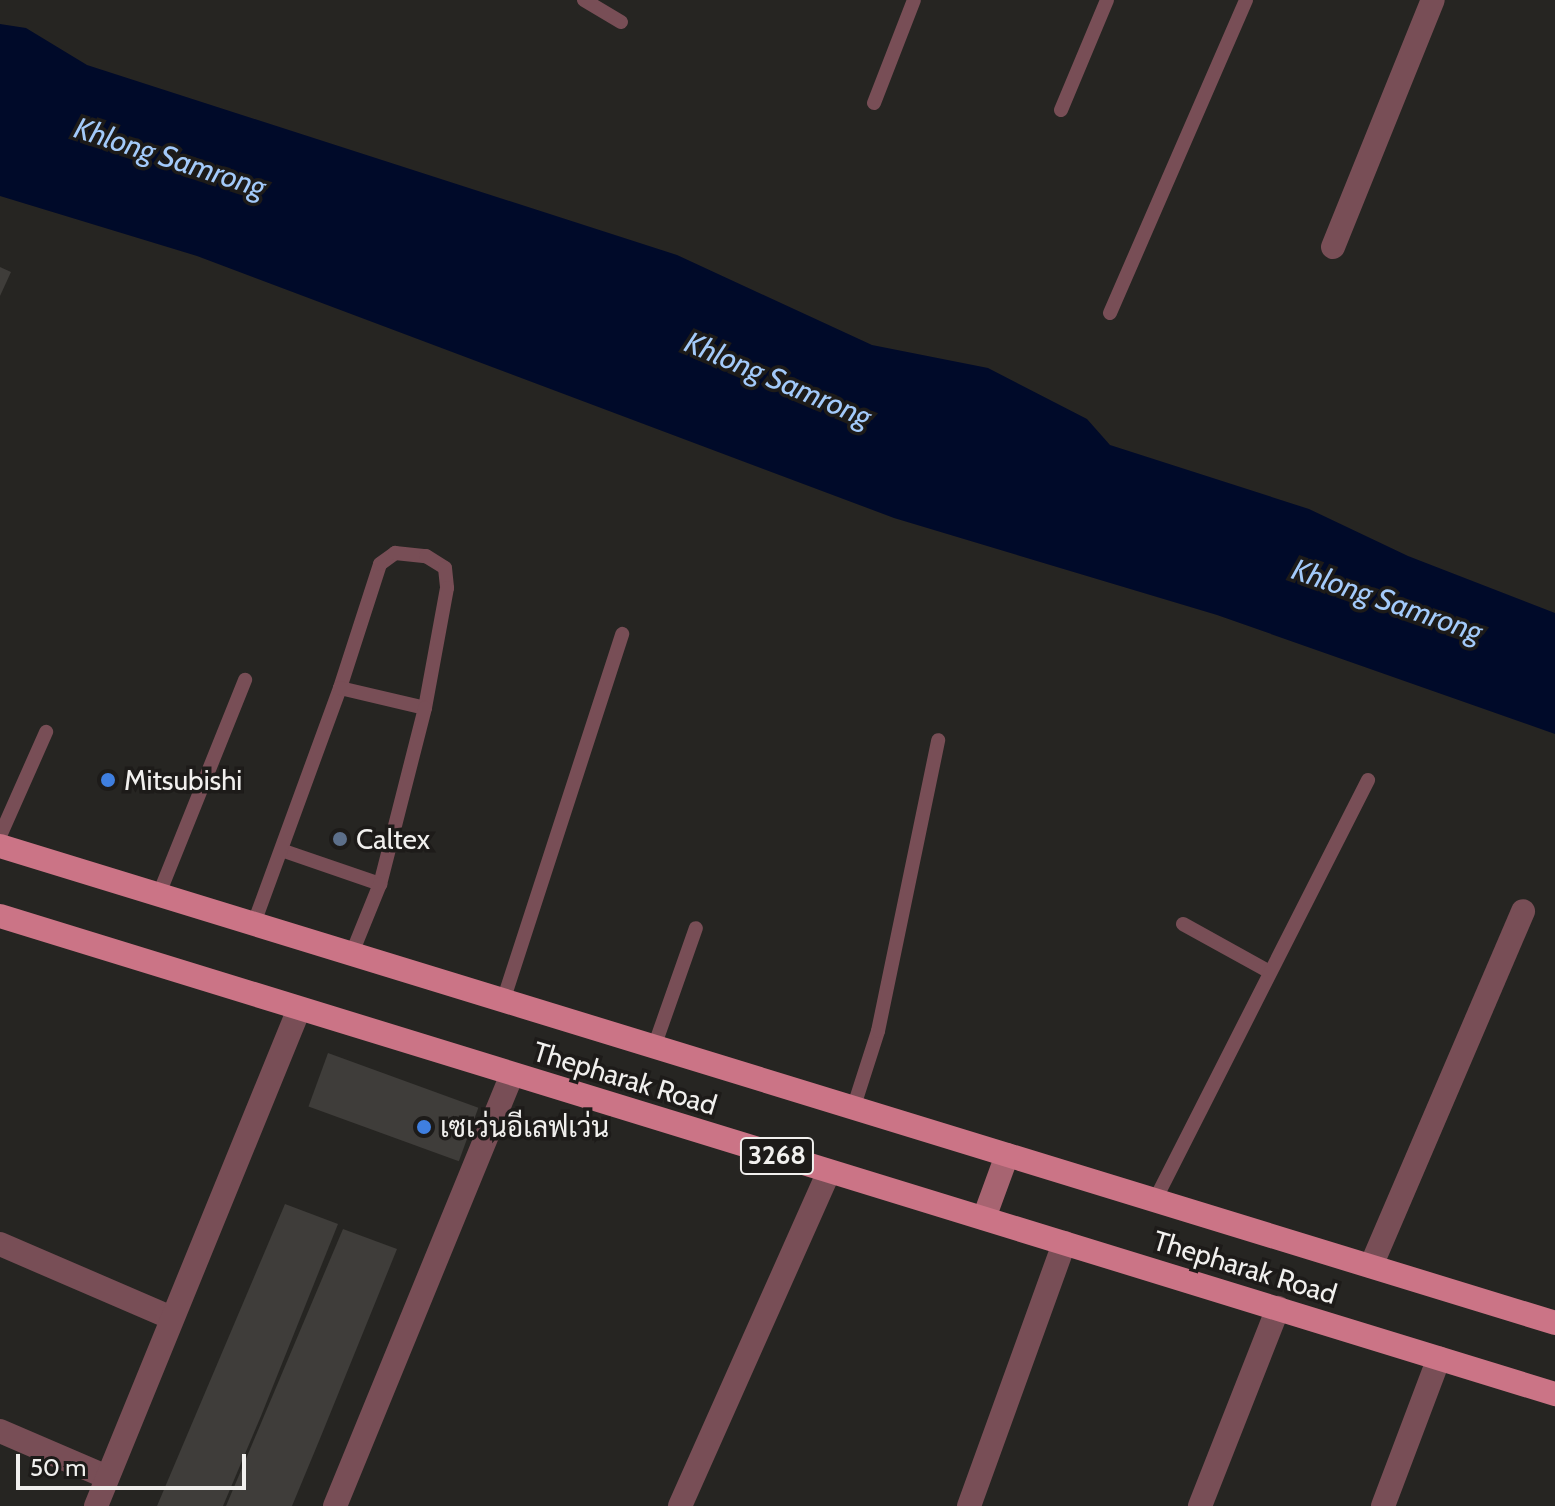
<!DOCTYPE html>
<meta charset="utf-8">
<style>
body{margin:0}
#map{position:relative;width:1555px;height:1506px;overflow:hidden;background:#262522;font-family:Cabin,Sarabun,sans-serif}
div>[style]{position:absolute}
.water>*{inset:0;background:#000a29}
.building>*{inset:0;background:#3f3d3a;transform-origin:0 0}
.lane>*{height:14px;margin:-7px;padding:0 7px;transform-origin:7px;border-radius:7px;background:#784e56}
.street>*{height:24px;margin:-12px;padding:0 12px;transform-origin:12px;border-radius:12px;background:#784e56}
.secondary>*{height:24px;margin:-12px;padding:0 12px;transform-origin:12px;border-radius:12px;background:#a76471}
.primary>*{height:24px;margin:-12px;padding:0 12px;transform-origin:12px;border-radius:12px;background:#cb7486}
.dots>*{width:22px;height:22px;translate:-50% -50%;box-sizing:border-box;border:4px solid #1d1b19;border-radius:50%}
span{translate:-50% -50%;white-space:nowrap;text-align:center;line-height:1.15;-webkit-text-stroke:7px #1d1b19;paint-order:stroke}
.shield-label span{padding:2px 6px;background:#1d1b19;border:2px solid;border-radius:6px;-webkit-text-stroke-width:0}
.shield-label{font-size:26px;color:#f1f0ee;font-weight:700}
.poi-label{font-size:28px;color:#f1f0ee}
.left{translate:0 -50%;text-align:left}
.street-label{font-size:28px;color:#f1f0ee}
.water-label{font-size:30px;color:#a3cafa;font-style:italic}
.scale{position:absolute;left:16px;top:1454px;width:230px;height:36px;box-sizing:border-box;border:4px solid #f1f0ee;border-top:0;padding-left:10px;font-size:24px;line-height:28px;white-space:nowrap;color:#f1f0ee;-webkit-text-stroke:6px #1d1b19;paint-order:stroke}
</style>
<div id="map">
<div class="water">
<div style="clip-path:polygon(0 24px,26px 28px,87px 65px,677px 255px,872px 345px,988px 368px,1087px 419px,1110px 445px,1309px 509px,1408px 556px,1555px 613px,1555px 734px,1217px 615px,894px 518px,197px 256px,0 196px)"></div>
</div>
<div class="building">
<div style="clip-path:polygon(0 267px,11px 272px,0 296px)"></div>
<div style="left:328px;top:1053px;width:160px;height:57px;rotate:20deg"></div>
<div style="clip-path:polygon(285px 1204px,338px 1224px,261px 1416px,223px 1506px,157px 1506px)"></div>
<div style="clip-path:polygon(343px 1229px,397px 1249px,319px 1441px,292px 1506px,226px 1506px)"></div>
</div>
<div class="lane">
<div style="left:584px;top:0;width:43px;rotate:30.7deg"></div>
<div style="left:874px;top:103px;width:110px;rotate:-68.8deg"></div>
<div style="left:1061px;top:110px;width:119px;rotate:-67.3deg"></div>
<div style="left:1110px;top:313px;width:341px;rotate:-66.5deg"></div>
<div style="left:340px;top:688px;width:130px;rotate:-72.1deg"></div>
<div style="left:380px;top:564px;width:19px;rotate:-36deg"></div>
<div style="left:395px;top:553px;width:31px;rotate:6deg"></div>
<div style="left:426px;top:556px;width:22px;rotate:32deg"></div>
<div style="left:445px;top:568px;width:20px;rotate:84deg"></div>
<div style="left:447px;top:588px;width:122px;rotate:100.4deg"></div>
<div style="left:0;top:836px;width:114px;rotate:-66.1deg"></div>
<div style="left:284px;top:851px;width:102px;rotate:19deg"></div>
<div style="left:159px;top:894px;width:231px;rotate:-68.1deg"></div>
<div style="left:254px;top:923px;width:250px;rotate:-69.9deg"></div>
<div style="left:340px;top:688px;width:87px;rotate:13.2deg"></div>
<div style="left:425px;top:708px;width:182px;rotate:104.3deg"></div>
<div style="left:380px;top:884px;width:74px;rotate:112.1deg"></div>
<div style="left:1183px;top:924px;width:99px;rotate:28.9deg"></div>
<div style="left:503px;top:1001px;width:386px;rotate:-72deg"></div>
<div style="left:654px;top:1047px;width:126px;rotate:-70.6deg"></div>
<div style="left:853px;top:1109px;width:82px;rotate:-72.2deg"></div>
<div style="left:878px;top:1031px;width:297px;rotate:-78.3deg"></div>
<div style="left:1155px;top:1200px;width:471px;rotate:-63.1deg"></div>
</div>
<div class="street">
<div style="left:1333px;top:247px;width:266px;rotate:-68deg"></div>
<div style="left:0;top:1244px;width:187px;rotate:23.3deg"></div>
<div style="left:1371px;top:1266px;width:386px;rotate:-66.8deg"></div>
<div style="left:0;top:1431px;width:116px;rotate:23.3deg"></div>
<div style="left:96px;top:1506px;width:537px;rotate:-67.78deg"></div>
<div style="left:335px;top:1506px;width:466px;rotate:-67.7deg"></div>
<div style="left:680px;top:1506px;width:366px;rotate:-66deg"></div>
<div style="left:969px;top:1506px;width:280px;rotate:-70.1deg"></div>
<div style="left:1200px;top:1506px;width:213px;rotate:-68.5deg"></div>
<div style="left:1383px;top:1506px;width:158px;rotate:-69.3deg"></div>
</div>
<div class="secondary">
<div style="left:984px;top:1218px;width:67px;rotate:-69.9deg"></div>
</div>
<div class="primary">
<div style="left:0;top:846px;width:1627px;rotate:17.05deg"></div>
<div style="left:0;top:916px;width:1627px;rotate:17.09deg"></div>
</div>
<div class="dots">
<div style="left:108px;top:780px;background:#3f7fe0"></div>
<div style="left:340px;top:839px;background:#5c6f8a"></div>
<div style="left:424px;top:1127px;background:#3f7fe0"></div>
</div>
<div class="shield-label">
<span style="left:777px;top:1156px">3268</span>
</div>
<div class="poi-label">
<span class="left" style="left:124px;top:780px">Mitsubishi</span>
<span class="left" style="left:356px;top:839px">Caltex</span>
<span class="left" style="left:440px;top:1127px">เซเว่นอีเลฟเว่น</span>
</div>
<div class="street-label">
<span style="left:625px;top:1078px;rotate:17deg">Thepharak Road</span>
<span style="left:1245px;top:1267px;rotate:17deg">Thepharak Road</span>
</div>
<div class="water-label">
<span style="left:170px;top:158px;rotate:18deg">Khlong Samrong</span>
<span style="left:778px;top:380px;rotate:23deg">Khlong Samrong</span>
<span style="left:1387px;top:601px;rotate:19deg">Khlong Samrong</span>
</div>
<div class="scale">50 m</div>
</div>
